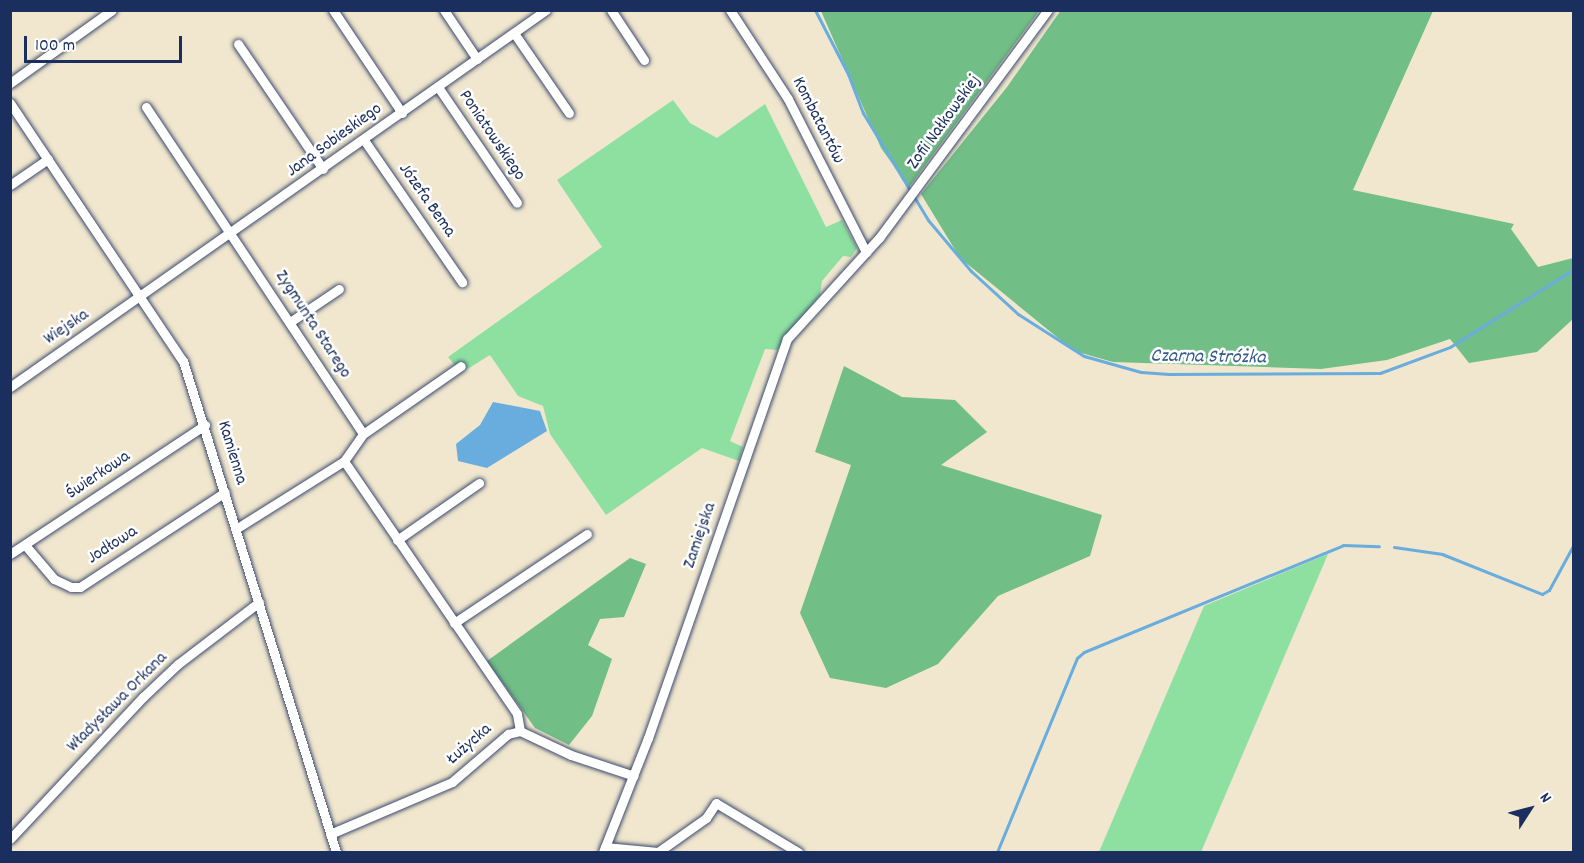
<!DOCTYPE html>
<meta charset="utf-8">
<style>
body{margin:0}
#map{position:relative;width:1584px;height:863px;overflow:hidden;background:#f1e7ce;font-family:Dekko,sans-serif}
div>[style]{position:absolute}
.green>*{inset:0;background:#8ee0a1}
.forest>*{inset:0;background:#72be87}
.water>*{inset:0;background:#69adde}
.stream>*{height:3px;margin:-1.5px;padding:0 1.5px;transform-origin:1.5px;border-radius:1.5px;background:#69adde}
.roads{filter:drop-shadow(0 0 2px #3b4b6f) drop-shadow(0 0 2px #3b4b6f)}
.street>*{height:9px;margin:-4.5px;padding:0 4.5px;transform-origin:4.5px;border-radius:4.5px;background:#fff}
span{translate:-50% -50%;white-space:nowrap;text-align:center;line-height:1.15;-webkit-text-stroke:5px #fff;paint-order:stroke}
.street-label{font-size:18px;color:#1b2f5e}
.water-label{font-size:20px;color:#365b8b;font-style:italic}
.frame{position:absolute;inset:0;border:12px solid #1b2f5e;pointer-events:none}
.north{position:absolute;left:1500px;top:779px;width:60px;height:60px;-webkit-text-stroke:4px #fff;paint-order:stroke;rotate:54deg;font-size:16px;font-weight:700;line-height:24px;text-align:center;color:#1b2f5e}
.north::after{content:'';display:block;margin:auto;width:21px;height:27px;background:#1b2f5e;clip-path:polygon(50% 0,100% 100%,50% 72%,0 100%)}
.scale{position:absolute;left:24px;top:36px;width:158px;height:27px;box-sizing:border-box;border:3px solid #1b2f5e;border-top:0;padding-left:8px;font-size:18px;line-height:21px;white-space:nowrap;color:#1b2f5e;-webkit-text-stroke:4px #fff;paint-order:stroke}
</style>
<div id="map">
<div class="green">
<div style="clip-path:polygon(673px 100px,690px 123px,717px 138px,765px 104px,826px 227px,842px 220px,857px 248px,851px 257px,843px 256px,822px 281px,820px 295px,777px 350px,765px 349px,730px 441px,743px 447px,739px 461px,702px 448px,606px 515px,550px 434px,543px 406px,518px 396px,490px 355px,461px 373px,448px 357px,602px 247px,557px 180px)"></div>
<div style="clip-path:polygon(1328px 554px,1201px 852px,1099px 852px,1204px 606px)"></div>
</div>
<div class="forest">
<div style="clip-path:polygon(1061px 10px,1433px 11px,1353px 190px,1514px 224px,1511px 229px,1538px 267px,1573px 258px,1573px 319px,1537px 352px,1469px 363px,1450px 339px,1387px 360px,1321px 369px,1113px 362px,1074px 351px,960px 258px,921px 194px,1007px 87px)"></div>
<div style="clip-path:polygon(821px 11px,1039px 11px,909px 187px,881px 148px)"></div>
<div style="clip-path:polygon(844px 366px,902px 397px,955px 400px,987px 432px,941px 465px,1102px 515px,1090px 556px,998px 596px,938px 664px,886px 688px,830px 678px,800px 613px,851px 465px,815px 452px)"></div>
<div style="clip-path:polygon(630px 558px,646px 564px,624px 617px,600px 619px,588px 645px,612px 659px,592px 716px,569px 745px,535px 728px,487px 661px)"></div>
</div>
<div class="water">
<div style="clip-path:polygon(493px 402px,540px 411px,547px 431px,487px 468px,458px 461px,456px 444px,480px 425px)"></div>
</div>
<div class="stream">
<div style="left:815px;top:10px;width:72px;rotate:62.7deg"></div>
<div style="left:848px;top:74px;width:42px;rotate:69deg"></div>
<div style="left:863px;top:113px;width:125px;rotate:58.7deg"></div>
<div style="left:928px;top:220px;width:67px;rotate:49.9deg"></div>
<div style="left:971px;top:271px;width:64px;rotate:42.5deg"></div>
<div style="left:1018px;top:314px;width:78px;rotate:32.5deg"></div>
<div style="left:1084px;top:356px;width:59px;rotate:15.7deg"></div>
<div style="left:1141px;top:372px;width:28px;rotate:4deg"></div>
<div style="left:1169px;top:374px;width:211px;rotate:-0.3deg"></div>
<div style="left:1380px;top:373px;width:75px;rotate:-20.4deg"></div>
<div style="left:1450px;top:347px;width:146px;rotate:-32.2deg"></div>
<div style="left:1394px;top:547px;width:49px;rotate:8.3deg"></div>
<div style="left:1442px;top:554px;width:108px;rotate:21.8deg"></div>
<div style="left:1542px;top:594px;width:8px;rotate:-30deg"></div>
<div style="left:1549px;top:590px;width:52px;rotate:-61.5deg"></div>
<div style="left:997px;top:852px;width:210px;rotate:-67.6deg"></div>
<div style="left:1077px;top:658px;width:9px;rotate:-41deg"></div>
<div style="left:1084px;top:652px;width:280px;rotate:-22.4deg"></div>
<div style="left:1343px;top:545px;width:36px;rotate:2deg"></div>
</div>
<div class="roads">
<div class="street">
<div style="left:333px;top:10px;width:124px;rotate:56.2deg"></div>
<div style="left:444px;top:10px;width:59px;rotate:56deg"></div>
<div style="left:611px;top:10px;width:60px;rotate:56.6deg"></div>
<div style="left:730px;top:10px;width:106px;rotate:56.9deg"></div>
<div style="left:788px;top:99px;width:172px;rotate:63deg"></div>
<div style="left:514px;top:33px;width:97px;rotate:55.5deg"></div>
<div style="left:238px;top:44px;width:151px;rotate:55.8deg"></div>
<div style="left:10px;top:83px;width:125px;rotate:-35.6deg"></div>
<div style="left:438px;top:87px;width:140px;rotate:55.7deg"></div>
<div style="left:10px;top:103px;width:311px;rotate:56.2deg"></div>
<div style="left:183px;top:361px;width:514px;rotate:72.69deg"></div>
<div style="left:146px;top:107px;width:392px;rotate:56.4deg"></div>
<div style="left:363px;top:434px;width:33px;rotate:125deg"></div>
<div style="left:344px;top:461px;width:126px;rotate:147.9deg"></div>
<div style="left:364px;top:140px;width:173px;rotate:55.4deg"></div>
<div style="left:10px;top:185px;width:46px;rotate:-34.4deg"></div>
<div style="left:290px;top:322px;width:59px;rotate:-34deg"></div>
<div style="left:10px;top:387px;width:655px;rotate:-35.12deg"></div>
<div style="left:363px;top:434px;width:119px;rotate:-34.8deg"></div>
<div style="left:344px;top:461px;width:306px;rotate:55.6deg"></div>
<div style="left:517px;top:714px;width:17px;rotate:80deg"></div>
<div style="left:397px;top:540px;width:100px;rotate:-34.8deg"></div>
<div style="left:25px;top:545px;width:45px;rotate:49.5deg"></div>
<div style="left:54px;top:579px;width:19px;rotate:25deg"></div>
<div style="left:71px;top:587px;width:9px"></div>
<div style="left:80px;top:587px;width:173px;rotate:-33.2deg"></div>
<div style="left:10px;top:554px;width:234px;rotate:-33.5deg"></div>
<div style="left:454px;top:623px;width:160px;rotate:-33.8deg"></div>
<div style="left:330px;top:834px;width:133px;rotate:-23.1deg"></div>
<div style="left:452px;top:782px;width:74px;rotate:-40.6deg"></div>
<div style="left:508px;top:734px;width:12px;rotate:-14deg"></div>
<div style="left:520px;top:731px;width:56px;rotate:25.2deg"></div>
<div style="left:571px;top:755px;width:66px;rotate:18.4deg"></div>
<div style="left:10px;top:839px;width:195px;rotate:-46.9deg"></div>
<div style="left:143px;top:697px;width:48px;rotate:-43.3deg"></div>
<div style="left:178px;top:664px;width:102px;rotate:-37.4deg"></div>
<div style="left:605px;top:847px;width:53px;rotate:5.4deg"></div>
<div style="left:658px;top:852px;width:59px;rotate:-35.3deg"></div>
<div style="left:706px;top:818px;width:18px;rotate:-56deg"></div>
<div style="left:716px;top:803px;width:96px;rotate:30.9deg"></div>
<div style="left:603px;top:852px;width:123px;rotate:-68.5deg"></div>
<div style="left:648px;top:738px;width:423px;rotate:-70.8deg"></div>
<div style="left:787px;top:339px;width:137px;rotate:-47.7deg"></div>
<div style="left:879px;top:238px;width:284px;rotate:-53.5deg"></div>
</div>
</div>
<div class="street-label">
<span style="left:817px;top:121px;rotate:63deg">Kombatantów</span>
<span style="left:945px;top:123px;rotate:-54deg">Zofii Nałkowskiej</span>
<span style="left:491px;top:136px;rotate:56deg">Poniatowskiego</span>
<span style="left:335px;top:141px;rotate:-36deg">Jana Sobieskiego</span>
<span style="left:426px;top:201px;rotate:55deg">Józefa Bema</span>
<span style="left:312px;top:325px;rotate:57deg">Zygmunta Starego</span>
<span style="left:67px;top:328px;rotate:-34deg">Wiejska</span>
<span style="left:231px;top:453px;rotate:73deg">Kamienna</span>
<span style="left:99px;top:476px;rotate:-34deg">Świerkowa</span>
<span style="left:701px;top:536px;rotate:-71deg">Zamiejska</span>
<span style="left:113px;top:546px;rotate:-33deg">Jodłowa</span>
<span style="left:118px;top:703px;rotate:-45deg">Władysława Orkana</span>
<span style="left:470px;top:745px;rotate:-41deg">Łużycka</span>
</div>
<div class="water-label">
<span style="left:1208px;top:358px;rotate:1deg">Czarna Stróżka</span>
</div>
<div class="frame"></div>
<div class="north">N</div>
<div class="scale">100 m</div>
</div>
